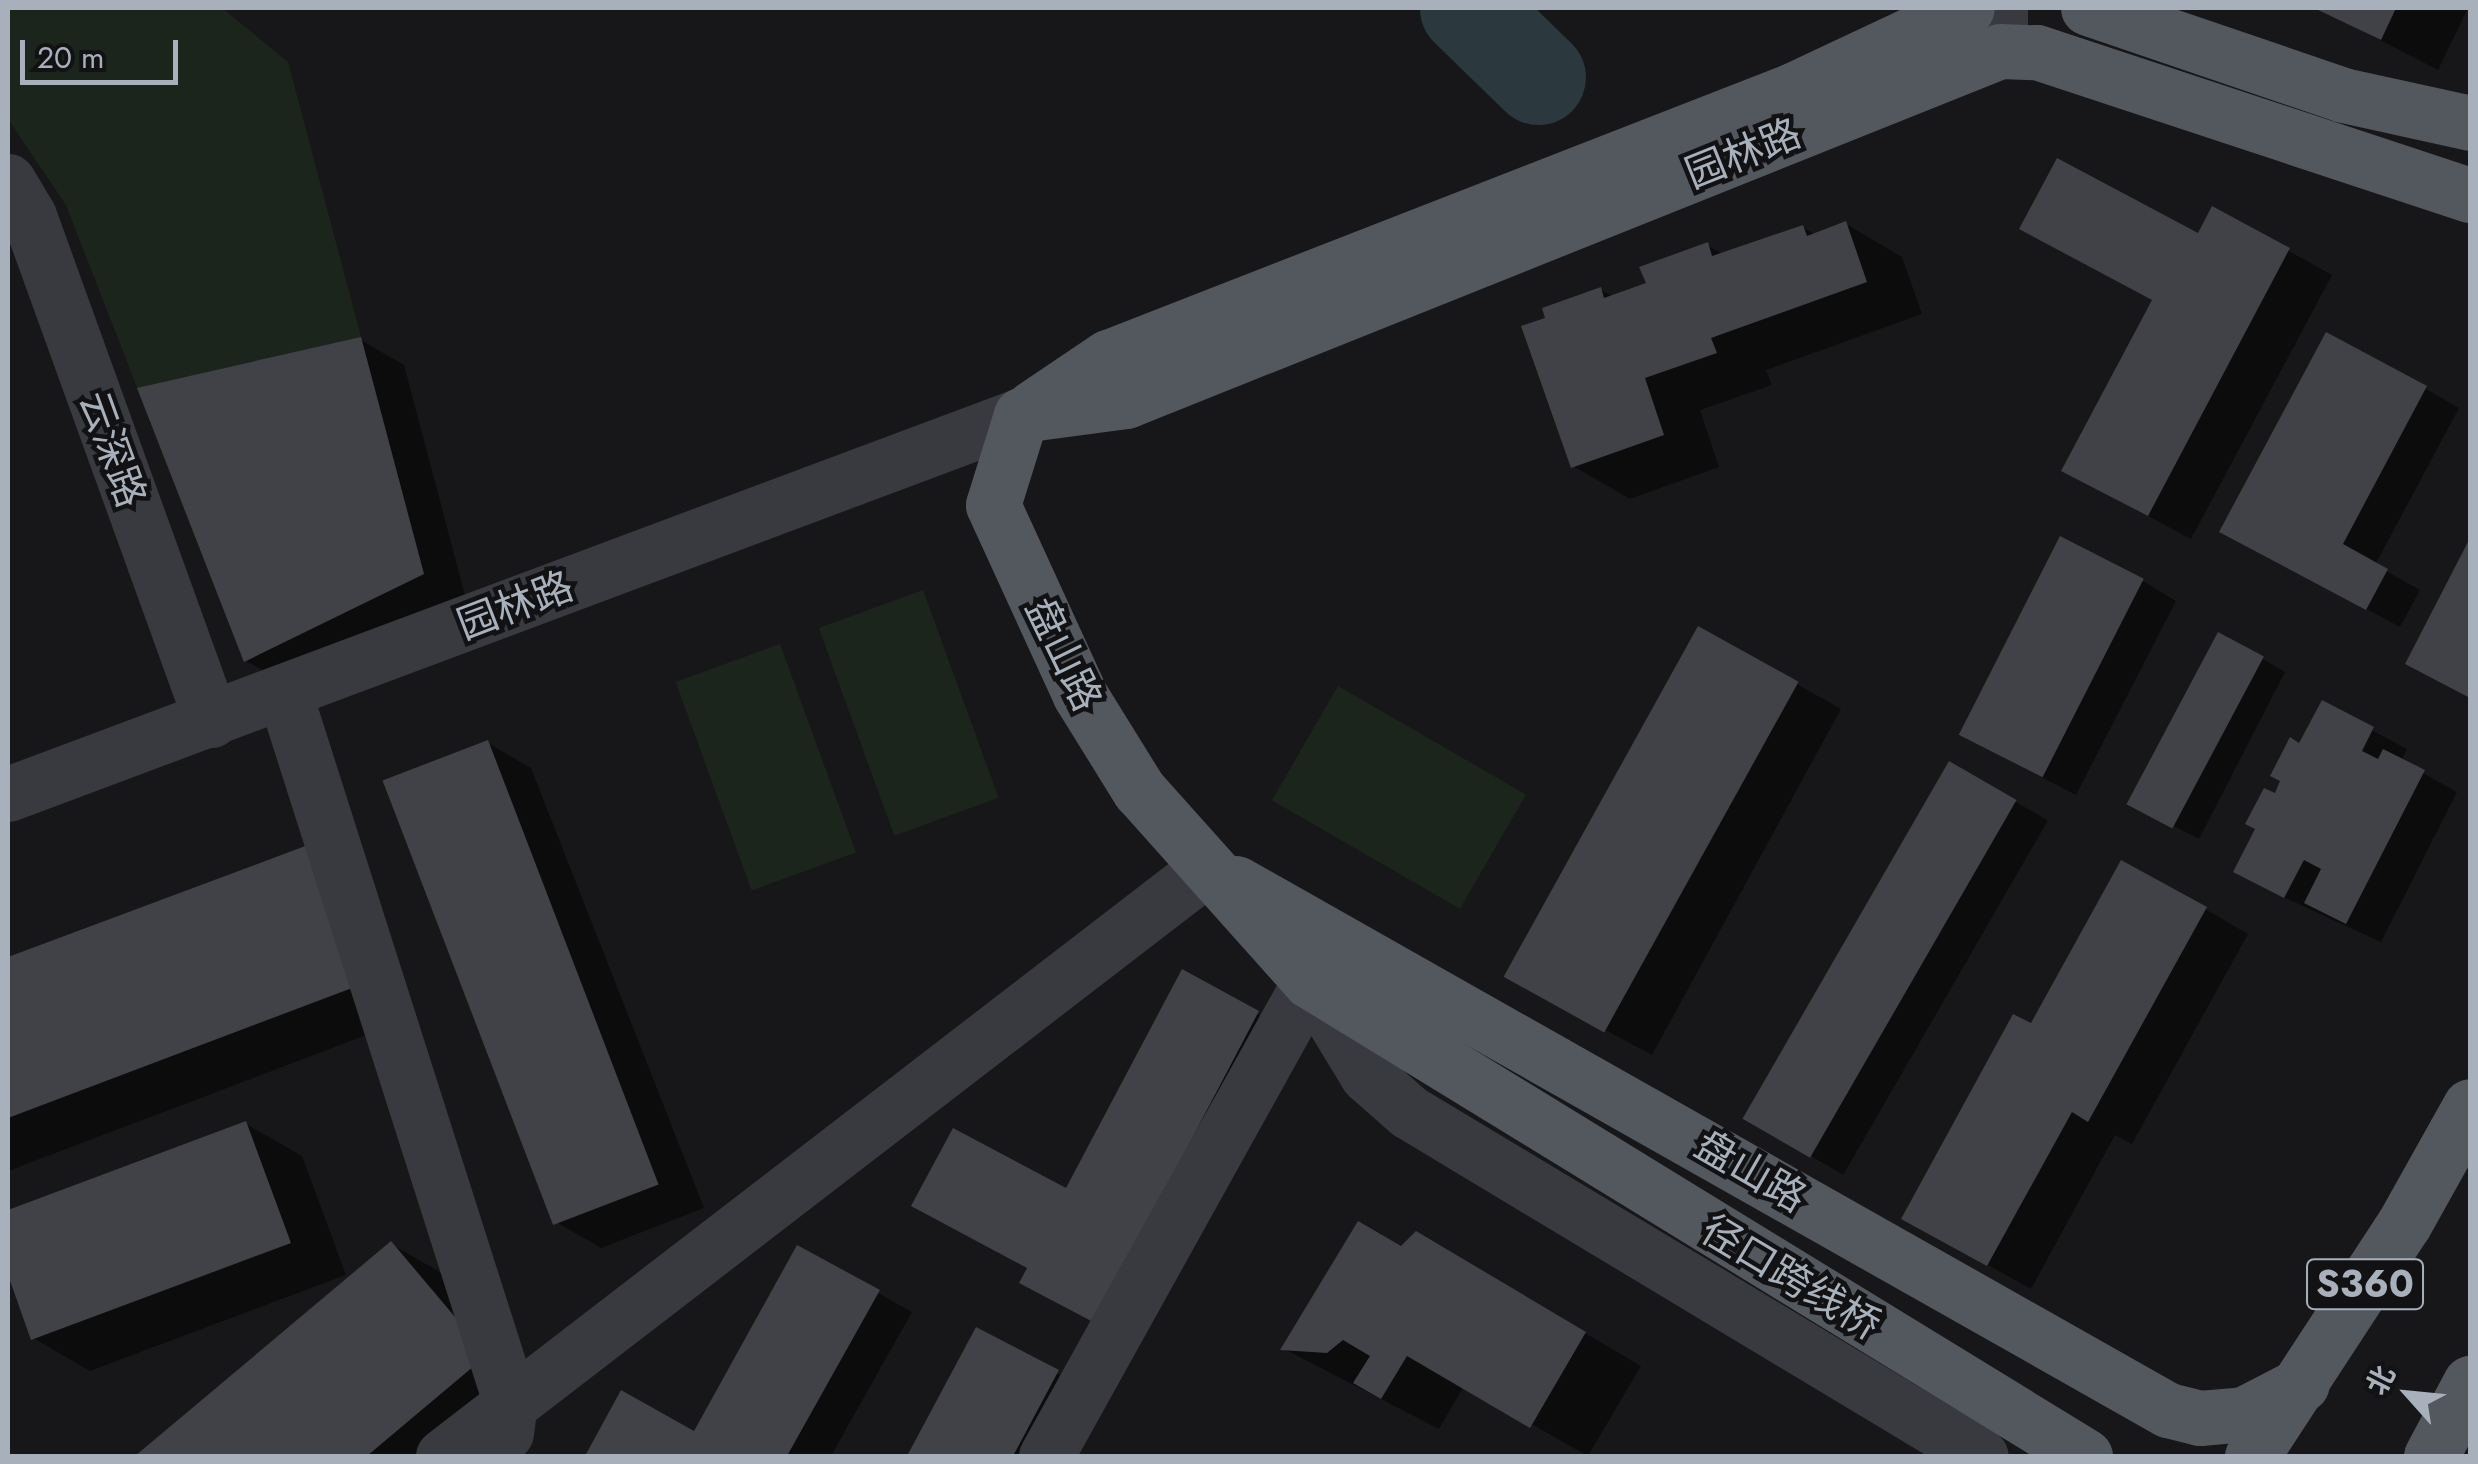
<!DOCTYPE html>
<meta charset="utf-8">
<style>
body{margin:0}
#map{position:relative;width:2478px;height:1464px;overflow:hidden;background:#171719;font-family:Jost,"Noto Sans SC",sans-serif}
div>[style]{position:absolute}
.green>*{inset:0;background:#1c251c;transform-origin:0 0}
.shadow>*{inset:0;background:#0007;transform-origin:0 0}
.river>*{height:95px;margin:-47.5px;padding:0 47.5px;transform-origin:47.5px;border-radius:47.5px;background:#2b393f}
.building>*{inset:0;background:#414247;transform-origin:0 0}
.minor>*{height:55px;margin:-27.5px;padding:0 27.5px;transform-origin:27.5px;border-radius:27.5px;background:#383a3f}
.major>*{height:55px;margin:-27.5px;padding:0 27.5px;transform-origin:27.5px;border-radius:27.5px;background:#53575e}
span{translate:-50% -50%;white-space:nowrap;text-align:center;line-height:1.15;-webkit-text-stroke:9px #121214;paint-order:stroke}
.shield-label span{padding:2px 8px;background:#121214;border:2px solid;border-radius:8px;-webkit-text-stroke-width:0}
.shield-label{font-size:38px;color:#a8b0bb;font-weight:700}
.street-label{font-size:40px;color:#a8b0bb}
.frame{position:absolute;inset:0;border:10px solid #a8b0bb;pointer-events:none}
.north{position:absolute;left:2358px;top:1344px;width:100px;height:100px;-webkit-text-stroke:8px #121214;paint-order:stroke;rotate:297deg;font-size:28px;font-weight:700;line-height:40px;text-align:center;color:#a8b0bb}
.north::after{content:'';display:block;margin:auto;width:35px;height:45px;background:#a8b0bb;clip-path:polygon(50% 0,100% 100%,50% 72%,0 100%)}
.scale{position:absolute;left:20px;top:40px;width:158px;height:45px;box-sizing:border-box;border:5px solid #a8b0bb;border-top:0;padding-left:12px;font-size:30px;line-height:35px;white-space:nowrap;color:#a8b0bb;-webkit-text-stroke:8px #121214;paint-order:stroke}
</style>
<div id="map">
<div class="green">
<div style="clip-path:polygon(8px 8px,222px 8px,288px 62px,424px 574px,244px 662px,66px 205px,8px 119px)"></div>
<div style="left:923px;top:590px;width:221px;height:111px;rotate:70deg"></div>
<div style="left:780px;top:644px;width:222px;height:111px;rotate:70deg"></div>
<div style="left:1338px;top:686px;width:217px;height:132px;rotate:30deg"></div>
</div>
<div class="shadow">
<div style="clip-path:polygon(2318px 8px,2468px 8px,2438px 70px)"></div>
<div style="clip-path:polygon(2213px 209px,2332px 275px,2191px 539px,2107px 494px)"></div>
<div style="clip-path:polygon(1846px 224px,1902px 257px,1922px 314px,1766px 370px,1772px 385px,1700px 410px,1719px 467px,1630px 499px,1573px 466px,1548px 319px,1601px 290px,1614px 297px,1649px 285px,1707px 245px,1724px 255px,1802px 227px,1816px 235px)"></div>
<div style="clip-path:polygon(361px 340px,404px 365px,466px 599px,289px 685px,246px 661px)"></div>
<div style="clip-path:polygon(2426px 389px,2459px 408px,2375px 565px,2420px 590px,2400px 627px,2256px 550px)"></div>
<div style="clip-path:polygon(2470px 543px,2470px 697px,2408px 663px)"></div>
<div style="clip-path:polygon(2143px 581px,2176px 601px,2076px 795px,1995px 753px)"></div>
<div style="clip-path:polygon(1699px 629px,1841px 709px,1652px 1055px,1551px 1001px)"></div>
<div style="clip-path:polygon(2263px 659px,2285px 672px,2199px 839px,2156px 817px)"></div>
<div style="clip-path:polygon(2323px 704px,2407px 749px,2401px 761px,2457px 792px,2381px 942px,2270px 891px,2276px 796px)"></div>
<div style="clip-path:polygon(488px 743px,531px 768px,704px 1208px,601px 1248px,558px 1223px)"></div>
<div style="left:1950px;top:764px;width:113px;height:409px;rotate:30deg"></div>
<div style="clip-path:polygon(308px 847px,414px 1017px,8px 1171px,8px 960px)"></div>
<div style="clip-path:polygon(2205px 909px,2248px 934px,2132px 1144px,2115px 1135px,2031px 1289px,1947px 1242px,2032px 1027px)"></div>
<div style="clip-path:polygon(1183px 973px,1301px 1038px,1029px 1268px,1067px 1191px)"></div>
<div style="clip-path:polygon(246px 1124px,302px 1156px,346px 1275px,90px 1371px,33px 1338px,8px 1268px,8px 1213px)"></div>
<div style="clip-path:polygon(1416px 1234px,1641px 1366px,1588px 1456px,1464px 1386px,1439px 1429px,1284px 1349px)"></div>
<div style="clip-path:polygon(391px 1244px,447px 1276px,541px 1388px,461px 1456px,139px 1456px)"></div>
<div style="clip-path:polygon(798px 1248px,912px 1312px,831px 1456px,588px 1456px,622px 1393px,695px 1434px)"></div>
<div style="clip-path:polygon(977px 1330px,1091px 1392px,1057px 1456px,910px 1456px)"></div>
</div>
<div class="river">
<div style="left:1467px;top:8px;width:99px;rotate:44.2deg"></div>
</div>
<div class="building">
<div style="clip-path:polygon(2314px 8px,2396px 8px,2381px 40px)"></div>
<div style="clip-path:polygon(2057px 158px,2198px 233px,2212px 206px,2290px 248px,2148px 516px,2061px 471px,2152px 300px,2019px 229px)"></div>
<div style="clip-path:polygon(1846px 221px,1867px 282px,1711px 338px,1717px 353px,1645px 378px,1664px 435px,1571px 468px,1521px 326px,1545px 318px,1542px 308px,1601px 287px,1604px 298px,1646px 283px,1639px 267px,1708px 242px,1712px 256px,1803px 225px,1807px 236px)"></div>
<div style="clip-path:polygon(2326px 332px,2427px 386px,2343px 544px,2388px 569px,2366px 610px,2219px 532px)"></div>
<div style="clip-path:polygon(361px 337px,424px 574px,244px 662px,137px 388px)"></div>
<div style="left:2060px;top:536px;width:94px;height:223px;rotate:27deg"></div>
<div style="clip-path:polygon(2470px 538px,2470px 698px,2405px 664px)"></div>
<div style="left:1698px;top:626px;width:115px;height:401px;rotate:29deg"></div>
<div style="left:2218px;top:632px;width:52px;height:195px;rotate:28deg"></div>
<div style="clip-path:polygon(2322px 700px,2374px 727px,2362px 751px,2378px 759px,2383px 749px,2425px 770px,2346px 924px,2304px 903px,2321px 869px,2304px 860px,2284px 898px,2233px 872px,2255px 829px,2245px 824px,2264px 788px,2275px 793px,2280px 781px,2270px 776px,2290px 737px,2299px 743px)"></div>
<div style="left:488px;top:740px;width:476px;height:113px;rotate:69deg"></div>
<div style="left:1949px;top:761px;width:78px;height:413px;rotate:30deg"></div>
<div style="clip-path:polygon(308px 845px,360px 985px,8px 1118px,8px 957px)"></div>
<div style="clip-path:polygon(2121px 860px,2207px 907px,2088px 1122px,2072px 1112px,1987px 1266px,1901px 1219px,2013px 1014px,2031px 1023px)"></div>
<div style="clip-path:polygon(1182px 969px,1259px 1011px,1095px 1323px,1019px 1283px,1027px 1268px,911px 1206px,953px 1128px,1066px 1188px)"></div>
<div style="clip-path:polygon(246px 1121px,291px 1243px,31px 1340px,8px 1275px,8px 1210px)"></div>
<div style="clip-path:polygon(1358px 1221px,1401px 1246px,1416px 1231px,1586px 1332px,1530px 1428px,1407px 1356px,1381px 1399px,1353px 1383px,1370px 1356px,1343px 1340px,1327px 1353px,1280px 1350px)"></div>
<div style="clip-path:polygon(391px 1241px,487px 1355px,367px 1456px,135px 1456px)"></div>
<div style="clip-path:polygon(797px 1245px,880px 1290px,787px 1456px,585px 1456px,621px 1390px,694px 1431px)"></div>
<div style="clip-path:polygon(976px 1327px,1059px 1370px,1013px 1456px,907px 1456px)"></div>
</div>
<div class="minor">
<div style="left:2000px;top:51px;width:43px;rotate:-90deg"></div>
<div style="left:8px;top:181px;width:41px;rotate:59deg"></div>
<div style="left:29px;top:216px;width:536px;rotate:70.14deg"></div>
<div style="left:284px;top:692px;width:744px;rotate:72.32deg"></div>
<div style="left:510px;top:1401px;width:32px;rotate:97deg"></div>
<div style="left:8px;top:794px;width:1082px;rotate:-20.51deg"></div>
<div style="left:1310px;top:981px;width:110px;rotate:58.8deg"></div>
<div style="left:1367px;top:1075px;width:56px;rotate:41.4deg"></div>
<div style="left:1409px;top:1112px;width:667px;rotate:31.02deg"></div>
<div style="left:443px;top:1456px;width:964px;rotate:-37.58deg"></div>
<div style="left:1046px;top:1456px;width:543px;rotate:-60.94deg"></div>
</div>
<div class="major">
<div style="left:2088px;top:8px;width:269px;rotate:18.8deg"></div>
<div style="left:2343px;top:95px;width:130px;rotate:12.4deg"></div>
<div style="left:1032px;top:408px;width:92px;rotate:-33.9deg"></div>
<div style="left:1108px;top:357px;width:735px;rotate:-21.29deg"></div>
<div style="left:1793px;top:90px;width:192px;rotate:-25.2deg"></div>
<div style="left:1021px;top:415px;width:94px;rotate:107.3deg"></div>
<div style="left:993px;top:505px;width:209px;rotate:65.4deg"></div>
<div style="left:1080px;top:695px;width:112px;rotate:58.2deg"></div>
<div style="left:1139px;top:790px;width:256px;rotate:48.2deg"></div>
<div style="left:1310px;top:981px;width:909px;rotate:31.5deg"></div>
<div style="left:1021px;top:415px;width:106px;rotate:-7.6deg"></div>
<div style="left:1126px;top:401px;width:941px;rotate:-21.82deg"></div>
<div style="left:2000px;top:51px;width:37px;rotate:2deg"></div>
<div style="left:2037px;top:52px;width:456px;rotate:18.3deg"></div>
<div style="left:1236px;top:883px;width:1071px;rotate:29.49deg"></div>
<div style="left:2168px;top:1410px;width:33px;rotate:14deg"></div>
<div style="left:2200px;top:1418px;width:44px;rotate:-5.2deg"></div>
<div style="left:2244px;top:1414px;width:65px;rotate:-27.3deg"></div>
<div style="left:2252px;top:1456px;width:277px;rotate:-56.8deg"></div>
<div style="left:2404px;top:1224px;width:135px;rotate:-60.8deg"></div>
<div style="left:2431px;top:1456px;width:83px;rotate:-61.9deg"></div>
</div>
<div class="shield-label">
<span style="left:2365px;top:1284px">S360</span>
</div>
<div class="street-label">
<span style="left:1743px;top:153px;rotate:-22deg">园林路</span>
<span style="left:113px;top:449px;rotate:70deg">云深路</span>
<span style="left:515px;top:605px;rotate:-21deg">园林路</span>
<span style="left:1064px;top:654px;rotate:64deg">盘山路</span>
<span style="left:1751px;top:1171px;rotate:30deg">盘山路</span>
<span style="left:1791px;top:1277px;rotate:31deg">径口跨线桥</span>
</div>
<div class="frame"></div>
<div class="north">北</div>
<div class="scale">20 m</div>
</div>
